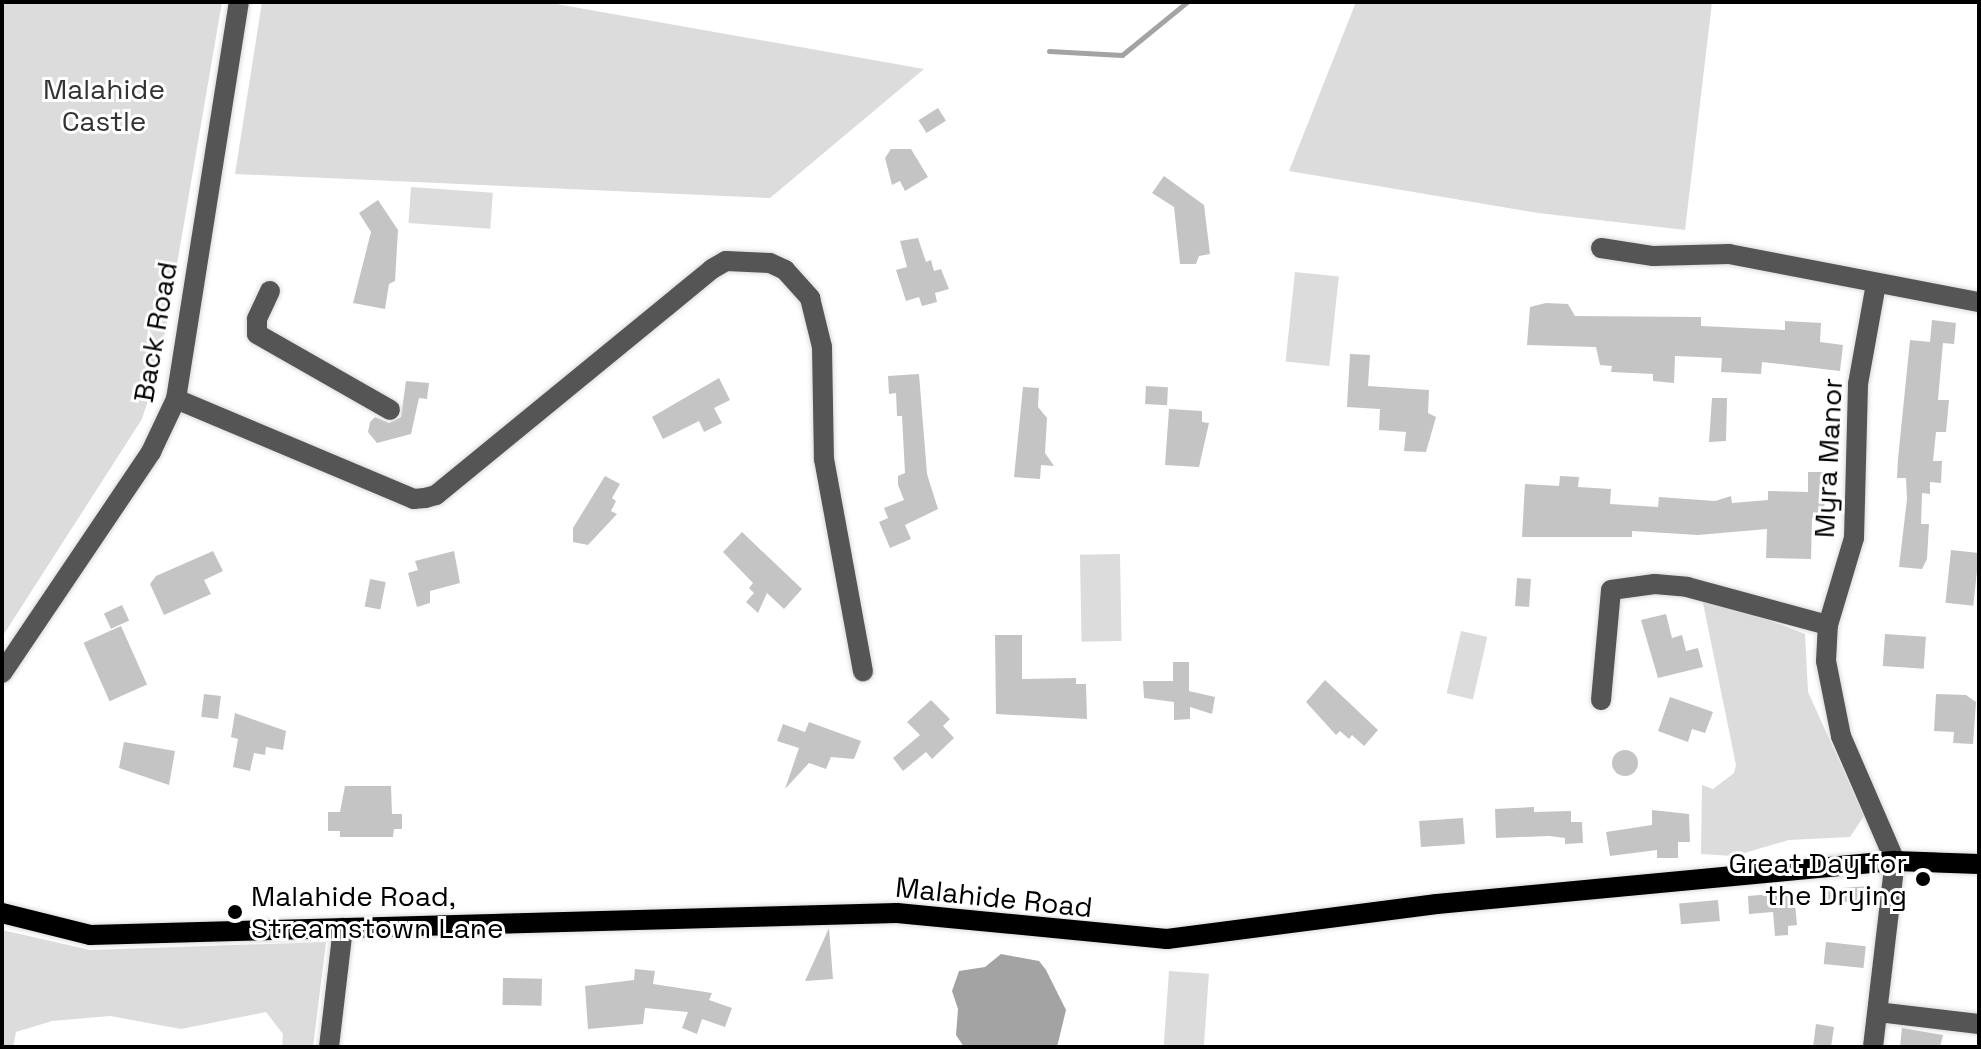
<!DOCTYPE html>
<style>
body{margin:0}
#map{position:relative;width:1981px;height:1049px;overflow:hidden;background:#fff;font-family:"Space Grotesk",sans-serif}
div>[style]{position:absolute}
.green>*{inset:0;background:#dcdcdc;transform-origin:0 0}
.water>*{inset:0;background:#a3a3a3}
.stream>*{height:5px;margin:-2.5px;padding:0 2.5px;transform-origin:2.5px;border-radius:2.5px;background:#a3a3a3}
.building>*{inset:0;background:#c4c4c4;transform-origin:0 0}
.round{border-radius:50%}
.roads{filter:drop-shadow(0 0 2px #dbdbdb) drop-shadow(0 0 2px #dbdbdb)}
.minor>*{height:20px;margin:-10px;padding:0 10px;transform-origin:10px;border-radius:10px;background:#555}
.major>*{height:20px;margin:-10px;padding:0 10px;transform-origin:10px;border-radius:10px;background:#000}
.dots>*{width:22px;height:22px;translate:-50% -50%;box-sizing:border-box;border:4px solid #fff;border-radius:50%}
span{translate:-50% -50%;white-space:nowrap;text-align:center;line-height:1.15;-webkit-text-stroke:6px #fff;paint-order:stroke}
.park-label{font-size:28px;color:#333}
.street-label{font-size:28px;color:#000}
.poi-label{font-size:28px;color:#000}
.right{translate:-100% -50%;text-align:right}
.left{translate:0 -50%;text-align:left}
.frame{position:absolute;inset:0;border:4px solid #000;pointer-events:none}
</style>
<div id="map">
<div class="green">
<div style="clip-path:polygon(2px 2px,222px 2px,160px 363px,142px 419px,2px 637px)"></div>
<div style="clip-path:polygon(262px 2px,545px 2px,924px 69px,770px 198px,235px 174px)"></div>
<div style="clip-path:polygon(1356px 2px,1712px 2px,1685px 230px,1538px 213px,1289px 171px)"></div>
<div style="left:411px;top:187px;width:82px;height:36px;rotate:4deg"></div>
<div style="left:1295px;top:272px;width:44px;height:90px;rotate:6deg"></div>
<div style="left:1120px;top:554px;width:87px;height:40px;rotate:89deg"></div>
<div style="clip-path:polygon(1703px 603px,1740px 609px,1805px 634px,1808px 692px,1864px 816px,1850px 837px,1789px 840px,1734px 856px,1701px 854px,1702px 785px,1713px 789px,1734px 773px,1736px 765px)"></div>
<div style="left:1461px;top:631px;width:27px;height:64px;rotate:13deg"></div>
<div style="clip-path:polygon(2px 930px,90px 950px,326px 942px,313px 1047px,282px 1047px,283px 1034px,266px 1012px,181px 1029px,110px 1016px,52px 1021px,16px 1032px,13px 1047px,2px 1047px)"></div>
<div style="left:1169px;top:971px;width:40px;height:76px;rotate:4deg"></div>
</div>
<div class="water">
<div style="clip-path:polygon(1001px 954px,1039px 961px,1046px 970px,1066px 1010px,1057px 1047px,964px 1047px,956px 1035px,958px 1009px,952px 991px,959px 971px,985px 967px)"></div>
</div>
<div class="stream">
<div style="left:1049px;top:51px;width:73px;rotate:3.1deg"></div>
<div style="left:1122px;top:55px;width:84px;rotate:-39.2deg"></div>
</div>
<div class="building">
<div style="left:938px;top:108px;width:15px;height:23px;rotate:58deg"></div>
<div style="clip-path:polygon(891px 149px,911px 149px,928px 177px,905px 191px,900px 181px,892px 185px,885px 158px)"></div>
<div style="clip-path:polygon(1164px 176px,1204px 205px,1210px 254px,1199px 256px,1196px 264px,1180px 264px,1174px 207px,1152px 193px)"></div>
<div style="clip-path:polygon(378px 200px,398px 230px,395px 281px,389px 284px,385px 309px,353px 303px,371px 232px,359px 213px)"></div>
<div style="clip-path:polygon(918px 238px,926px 262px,931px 260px,934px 271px,941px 269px,949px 289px,935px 293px,937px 302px,922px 306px,919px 297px,906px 301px,896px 270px,907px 267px,900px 241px)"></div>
<div style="clip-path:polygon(1546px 303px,1568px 304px,1575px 316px,1701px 317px,1701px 326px,1785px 330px,1785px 321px,1821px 323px,1820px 342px,1843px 345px,1840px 371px,1762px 362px,1761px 374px,1721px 372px,1722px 358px,1675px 356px,1674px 383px,1653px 381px,1653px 374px,1611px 372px,1612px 366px,1600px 365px,1596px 347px,1527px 345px,1530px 307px)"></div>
<div style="clip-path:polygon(1932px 320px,1956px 323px,1954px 344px,1943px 343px,1938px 400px,1949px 400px,1946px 432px,1936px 432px,1933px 461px,1942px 461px,1941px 483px,1930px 482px,1930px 494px,1922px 493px,1921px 524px,1929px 524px,1927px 559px,1922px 569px,1899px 567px,1907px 499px,1906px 478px,1897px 478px,1898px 459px,1910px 340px,1930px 342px)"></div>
<div style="clip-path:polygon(1350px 354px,1370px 355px,1368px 386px,1429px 390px,1428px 413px,1436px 417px,1426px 452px,1404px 451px,1406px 432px,1379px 430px,1380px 409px,1347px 407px)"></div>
<div style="clip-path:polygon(919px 374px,927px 474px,938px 509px,905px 525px,911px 539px,890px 548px,879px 522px,888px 518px,884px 508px,904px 500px,898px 485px,898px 476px,905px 473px,902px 416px,897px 416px,896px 393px,889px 394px,888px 376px)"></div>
<div style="clip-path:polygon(719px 378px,730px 400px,714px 408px,722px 423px,704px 432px,699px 421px,663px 439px,652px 417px)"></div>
<div style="clip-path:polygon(406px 381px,429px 383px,427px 399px,419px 398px,411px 434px,377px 443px,368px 432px,370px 422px,375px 417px,389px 423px,401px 417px)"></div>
<div style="left:1146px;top:386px;width:22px;height:18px;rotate:3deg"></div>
<div style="clip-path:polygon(1023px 387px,1039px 388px,1038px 407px,1047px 418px,1045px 453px,1054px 466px,1041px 465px,1040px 479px,1014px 477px)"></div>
<div style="clip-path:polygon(1712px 398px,1727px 398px,1726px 441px,1709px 442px)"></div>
<div style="clip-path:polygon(1169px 409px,1202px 411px,1202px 422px,1209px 423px,1199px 467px,1165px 465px)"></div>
<div style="clip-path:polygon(1808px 472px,1828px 472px,1823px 519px,1812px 518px,1811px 559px,1766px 558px,1767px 529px,1698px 535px,1632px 531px,1632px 537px,1522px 537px,1525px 484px,1559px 486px,1560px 476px,1579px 477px,1578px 487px,1611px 489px,1610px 504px,1658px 507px,1659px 497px,1715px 501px,1731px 496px,1732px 503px,1768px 500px,1768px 491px,1808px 492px)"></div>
<div style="clip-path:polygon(605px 476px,620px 484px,612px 498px,616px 501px,611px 511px,617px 514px,588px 545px,573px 542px,573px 528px)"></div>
<div style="clip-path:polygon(742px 532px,802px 589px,784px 609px,767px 593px,758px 613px,746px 602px,754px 593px,749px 588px,753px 583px,723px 552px)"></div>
<div style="left:1951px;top:550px;width:28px;height:53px;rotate:6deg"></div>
<div style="clip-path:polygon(213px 551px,223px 571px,204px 580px,211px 594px,164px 615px,150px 584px,156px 576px)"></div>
<div style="clip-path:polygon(454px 551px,460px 583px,430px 591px,430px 603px,417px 607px,408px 573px,418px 570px,415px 561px)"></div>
<div style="left:1517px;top:578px;width:14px;height:28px;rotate:4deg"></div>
<div style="left:370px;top:579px;width:16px;height:28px;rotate:11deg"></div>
<div style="left:122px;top:605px;width:17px;height:20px;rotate:65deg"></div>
<div style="clip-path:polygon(1666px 614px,1672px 638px,1682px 635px,1686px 651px,1698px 648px,1703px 667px,1658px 678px,1641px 620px)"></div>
<div style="left:121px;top:626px;width:64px;height:41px;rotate:66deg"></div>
<div style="left:1885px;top:634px;width:41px;height:32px;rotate:4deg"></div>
<div style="clip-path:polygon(995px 635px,1022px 635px,1022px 679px,1076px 678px,1076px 684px,1086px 684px,1087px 719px,996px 714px)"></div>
<div style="clip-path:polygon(1173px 662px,1189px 662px,1189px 691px,1215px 697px,1212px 714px,1190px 707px,1190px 719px,1174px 720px,1174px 702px,1144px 698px,1143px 681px,1173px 681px)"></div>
<div style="clip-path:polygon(1325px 680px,1378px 730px,1364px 746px,1352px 735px,1349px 739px,1340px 731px,1336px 735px,1306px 702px)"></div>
<div style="left:204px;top:694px;width:17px;height:23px;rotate:7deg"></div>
<div style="clip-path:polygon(1936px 694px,1966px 695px,1976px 702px,1973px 744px,1953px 743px,1954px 732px,1934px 731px)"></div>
<div style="clip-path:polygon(1670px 697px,1713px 712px,1705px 733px,1692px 729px,1688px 742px,1658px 731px)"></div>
<div style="clip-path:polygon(931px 700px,950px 719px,943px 726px,954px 738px,932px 759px,926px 752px,903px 771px,893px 758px,920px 735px,907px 722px)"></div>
<div style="clip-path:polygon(235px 713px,286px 731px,283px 750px,266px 747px,265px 755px,254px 753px,250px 771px,233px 767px,238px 739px,231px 737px)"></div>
<div style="clip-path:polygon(809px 722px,861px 741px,854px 759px,831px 757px,826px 769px,809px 763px,785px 789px,799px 748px,777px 741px,783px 724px,805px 732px)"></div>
<div style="clip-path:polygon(124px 742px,175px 751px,169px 785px,119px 768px)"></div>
<div class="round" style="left:1612px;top:750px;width:26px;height:26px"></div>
<div style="clip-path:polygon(345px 786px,391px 786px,392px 814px,402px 814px,402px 829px,394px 829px,393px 837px,340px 837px,340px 831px,328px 831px,328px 812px,340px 812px)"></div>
<div style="clip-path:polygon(1534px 807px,1534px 812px,1571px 811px,1571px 822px,1582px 822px,1583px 843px,1565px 844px,1565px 838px,1549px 836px,1496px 838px,1495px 809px)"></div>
<div style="clip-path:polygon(1652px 810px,1689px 814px,1690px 842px,1678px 842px,1678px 858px,1657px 858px,1657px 850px,1610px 856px,1606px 832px,1652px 825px)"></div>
<div style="left:1463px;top:818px;width:26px;height:44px;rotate:86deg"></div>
<div style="left:1870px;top:886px;width:14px;height:46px;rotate:86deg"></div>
<div style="clip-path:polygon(1794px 892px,1797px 925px,1788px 926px,1788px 935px,1775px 936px,1773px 912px,1749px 914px,1748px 896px)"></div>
<div style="left:1718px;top:900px;width:21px;height:39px;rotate:85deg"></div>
<div style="clip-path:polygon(829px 928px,833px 979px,805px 981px)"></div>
<div style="left:1826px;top:942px;width:40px;height:22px;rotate:6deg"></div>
<div style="clip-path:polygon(635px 969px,655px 971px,653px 984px,712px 993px,709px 1000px,732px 1008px,725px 1027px,702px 1019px,697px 1034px,682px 1028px,688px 1012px,645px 1008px,643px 1024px,588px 1029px,585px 986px,634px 980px)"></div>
<div style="left:503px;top:978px;width:39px;height:27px;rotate:1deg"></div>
<div style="clip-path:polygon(1816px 1024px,1834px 1027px,1831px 1047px,1813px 1047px)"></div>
<div style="clip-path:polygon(1902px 1028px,1943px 1035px,1940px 1047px,1900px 1047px)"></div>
</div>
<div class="roads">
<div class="minor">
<div style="left:1601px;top:248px;width:53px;rotate:8.7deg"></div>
<div style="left:1653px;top:256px;width:76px;rotate:-1.5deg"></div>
<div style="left:1729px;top:254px;width:255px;rotate:10.9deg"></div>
<div style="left:270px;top:291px;width:31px;rotate:115deg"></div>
<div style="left:257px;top:319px;width:15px;rotate:90deg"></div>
<div style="left:257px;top:334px;width:153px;rotate:29.7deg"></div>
<div style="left:176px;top:399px;width:258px;rotate:22.8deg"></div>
<div style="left:414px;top:499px;width:11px;rotate:-5deg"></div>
<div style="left:425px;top:498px;width:11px;rotate:-15deg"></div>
<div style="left:436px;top:495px;width:357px;rotate:-39.3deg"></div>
<div style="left:712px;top:269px;width:16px;rotate:-30deg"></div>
<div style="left:726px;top:261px;width:44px;rotate:2.6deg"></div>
<div style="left:770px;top:263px;width:17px;rotate:25deg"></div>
<div style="left:785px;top:270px;width:38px;rotate:48deg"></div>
<div style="left:810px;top:298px;width:50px;rotate:76.2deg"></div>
<div style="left:822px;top:347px;width:112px;rotate:89deg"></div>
<div style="left:824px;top:459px;width:216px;rotate:79.6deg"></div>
<div style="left:2px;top:673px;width:267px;rotate:-56deg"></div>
<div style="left:151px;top:452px;width:59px;rotate:-64.7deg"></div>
<div style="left:176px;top:399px;width:402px;rotate:-81deg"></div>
<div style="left:1601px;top:700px;width:110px;rotate:-84.8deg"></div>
<div style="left:1611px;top:590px;width:44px;rotate:-7.8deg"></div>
<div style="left:1655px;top:584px;width:32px;rotate:5deg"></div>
<div style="left:1687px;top:587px;width:146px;rotate:15.1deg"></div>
<div style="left:1878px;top:1012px;width:102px;rotate:6.8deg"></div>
<div style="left:329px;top:1047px;width:120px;rotate:-83.3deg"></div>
<div style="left:1873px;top:1047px;width:187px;rotate:-83.3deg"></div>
<div style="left:1895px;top:861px;width:136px;rotate:-113.4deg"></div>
<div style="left:1841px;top:736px;width:76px;rotate:-101.3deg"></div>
<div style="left:1826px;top:661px;width:36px;rotate:-87deg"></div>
<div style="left:1828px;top:625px;width:91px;rotate:-73.4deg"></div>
<div style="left:1854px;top:538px;width:154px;rotate:-88.5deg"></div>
<div style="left:1858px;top:384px;width:102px;rotate:-79.8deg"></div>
</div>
<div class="major">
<div style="left:2px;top:913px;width:91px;rotate:14deg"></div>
<div style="left:90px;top:935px;width:807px;rotate:-1.56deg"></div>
<div style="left:897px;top:913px;width:271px;rotate:5.5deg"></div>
<div style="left:1167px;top:939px;width:272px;rotate:-7.4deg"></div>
<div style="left:1437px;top:904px;width:460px;rotate:-5.4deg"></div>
<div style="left:1895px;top:861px;width:84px;rotate:2deg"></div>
</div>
</div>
<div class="dots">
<div style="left:1923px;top:879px;background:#000"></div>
<div style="left:235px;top:912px;background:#000"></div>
</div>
<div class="park-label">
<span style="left:104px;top:105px">Malahide<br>Castle</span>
</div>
<div class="street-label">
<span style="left:155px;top:332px;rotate:-80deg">Back Road</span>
<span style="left:1828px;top:458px;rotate:-87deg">Myra Manor</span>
<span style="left:994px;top:897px;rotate:6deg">Malahide Road</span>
</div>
<div class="poi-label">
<span class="right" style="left:1907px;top:879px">Great Day for<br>the Drying</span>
<span class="left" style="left:251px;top:912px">Malahide Road,<br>Streamstown Lane</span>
</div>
<div class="frame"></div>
</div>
